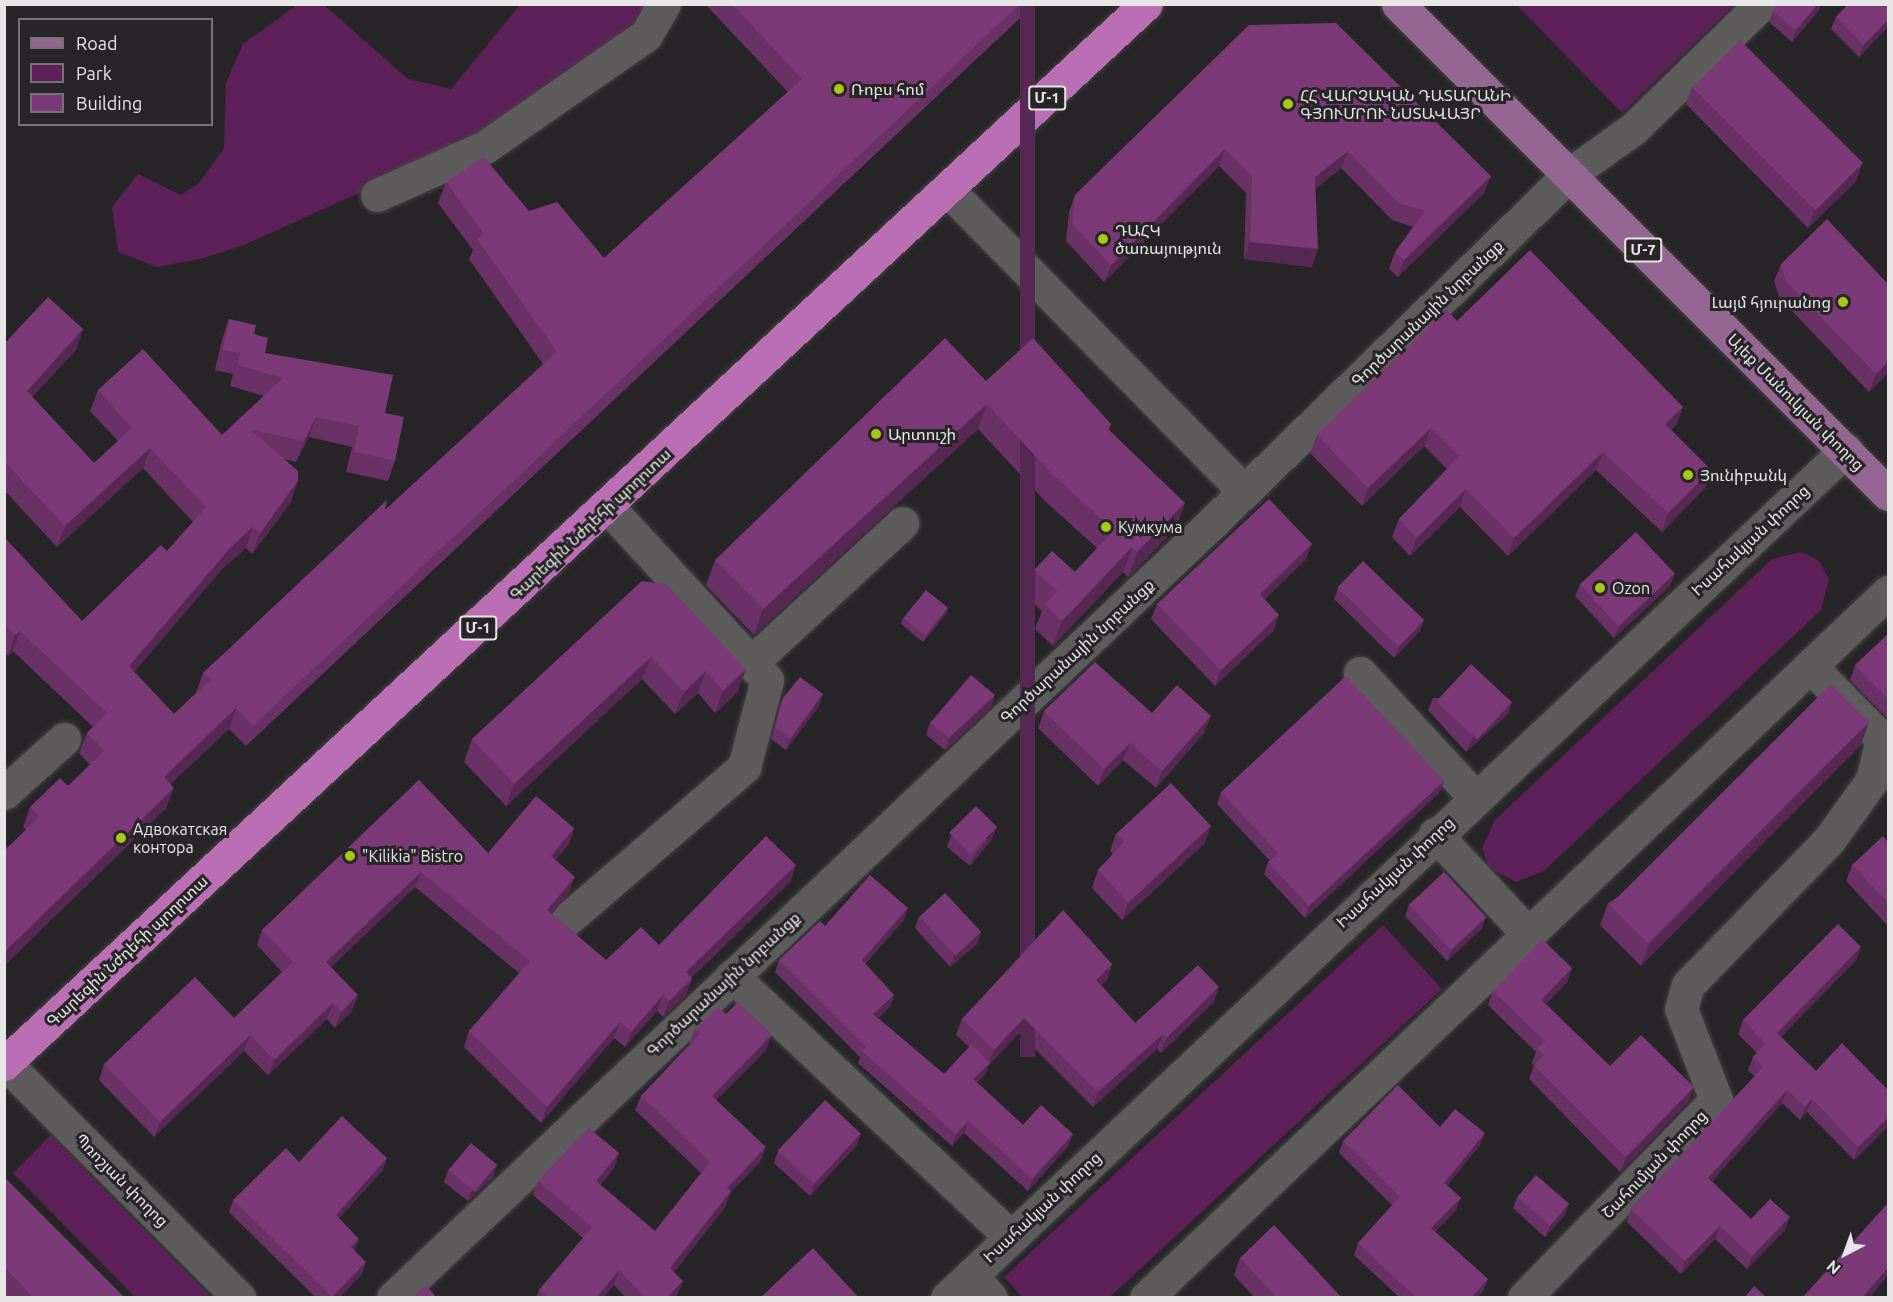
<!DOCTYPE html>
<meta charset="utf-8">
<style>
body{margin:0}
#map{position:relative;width:1893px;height:1302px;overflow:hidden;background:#272527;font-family:Ubuntu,"Noto Sans Armenian",sans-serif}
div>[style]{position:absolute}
.green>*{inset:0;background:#5d2059}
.roads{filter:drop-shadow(0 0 2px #444243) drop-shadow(0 0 2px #444243)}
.minor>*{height:33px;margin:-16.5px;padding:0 16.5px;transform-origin:16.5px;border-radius:16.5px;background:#5e5b5d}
.major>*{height:33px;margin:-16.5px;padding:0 16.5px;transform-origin:16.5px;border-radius:16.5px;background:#956691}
.highway>*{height:33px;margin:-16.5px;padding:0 16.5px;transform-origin:16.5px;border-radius:16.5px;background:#ba6eb4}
.wall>*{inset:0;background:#6a3166}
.shaded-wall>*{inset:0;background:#562853;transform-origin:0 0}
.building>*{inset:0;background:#7b3977;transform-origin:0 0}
.dots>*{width:16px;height:16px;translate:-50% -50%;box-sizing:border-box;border:3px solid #272527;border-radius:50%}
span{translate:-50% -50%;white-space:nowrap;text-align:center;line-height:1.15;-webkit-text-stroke:6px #272527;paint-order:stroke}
.shield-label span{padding:2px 4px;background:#272527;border:2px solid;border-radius:4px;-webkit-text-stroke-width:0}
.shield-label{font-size:15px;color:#e7e5e6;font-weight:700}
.poi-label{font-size:16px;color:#e7e5e6}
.left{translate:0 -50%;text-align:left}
.right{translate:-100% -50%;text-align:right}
.street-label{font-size:16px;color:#e7e5e6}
.frame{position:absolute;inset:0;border:6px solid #e7e5e6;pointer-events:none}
.legend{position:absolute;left:18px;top:18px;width:195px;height:108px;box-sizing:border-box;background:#272527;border:2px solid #747273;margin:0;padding:8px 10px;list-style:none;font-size:18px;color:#e7e5e6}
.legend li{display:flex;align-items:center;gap:12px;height:30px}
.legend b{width:30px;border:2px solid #747273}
.north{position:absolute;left:1815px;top:1224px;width:60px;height:60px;-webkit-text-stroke:4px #272527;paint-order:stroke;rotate:221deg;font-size:16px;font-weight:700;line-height:24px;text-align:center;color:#e7e5e6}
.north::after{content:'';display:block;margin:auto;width:21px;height:27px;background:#e7e5e6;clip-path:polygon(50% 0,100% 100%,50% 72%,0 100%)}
</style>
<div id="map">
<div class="green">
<div style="clip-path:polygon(297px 5px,324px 5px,408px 79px,451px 89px,520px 5px,649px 5px,625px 32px,483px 137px,244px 245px,200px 259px,157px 267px,118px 252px,112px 207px,138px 174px,181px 195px,199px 183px,224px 148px,226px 83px,243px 44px)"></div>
<div style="clip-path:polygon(1517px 5px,1734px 5px,1622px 113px)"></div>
<div style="clip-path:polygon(1801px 552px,1819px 561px,1829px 579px,1821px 610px,1544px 871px,1516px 882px,1489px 868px,1482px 848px,1495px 820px,1772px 559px)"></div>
<div style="clip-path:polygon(1383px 925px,1442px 989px,1110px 1297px,1022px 1297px,1004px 1277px)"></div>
<div style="clip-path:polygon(51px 1135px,211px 1297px,135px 1297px,13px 1173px)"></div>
</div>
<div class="roads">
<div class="minor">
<div style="left:948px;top:190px;width:422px;rotate:45.5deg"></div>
<div style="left:377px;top:195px;width:118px;rotate:-24deg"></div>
<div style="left:485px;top:147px;width:196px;rotate:-34.8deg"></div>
<div style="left:646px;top:35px;width:36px;rotate:-60deg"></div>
<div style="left:751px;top:663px;width:206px;rotate:-42.8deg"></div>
<div style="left:1360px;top:673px;width:169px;rotate:47.2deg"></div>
<div style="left:4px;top:793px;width:81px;rotate:-42deg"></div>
<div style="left:1435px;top:834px;width:139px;rotate:47deg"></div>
<div style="left:564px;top:922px;width:238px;rotate:-40.7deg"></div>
<div style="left:744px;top:767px;width:90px;rotate:-75.2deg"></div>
<div style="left:767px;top:680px;width:234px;rotate:-132.6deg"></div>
<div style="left:732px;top:976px;width:382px;rotate:43.1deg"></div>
<div style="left:4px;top:1062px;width:333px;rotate:45.1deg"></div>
<div style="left:971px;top:1275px;width:30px;rotate:49deg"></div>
<div style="left:393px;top:1298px;width:1126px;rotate:-43.42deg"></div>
<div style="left:1211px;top:524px;width:498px;rotate:-44.3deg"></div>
<div style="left:1567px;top:176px;width:81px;rotate:-35.5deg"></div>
<div style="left:1633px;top:129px;width:179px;rotate:-44.3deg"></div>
<div style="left:947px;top:1298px;width:1236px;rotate:-43.33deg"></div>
<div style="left:1146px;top:1298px;width:1024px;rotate:-43.58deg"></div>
<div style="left:1524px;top:1298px;width:276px;rotate:-45.9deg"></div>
<div style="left:1716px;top:1100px;width:97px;rotate:-111deg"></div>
<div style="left:1681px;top:1009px;width:25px;rotate:-74deg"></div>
<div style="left:1688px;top:985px;width:202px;rotate:-45.8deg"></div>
<div style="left:1829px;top:840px;width:74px;rotate:-54.4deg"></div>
<div style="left:1872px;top:780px;width:42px;rotate:-76.3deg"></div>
<div style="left:1882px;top:739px;width:101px;rotate:-134.6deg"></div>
</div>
<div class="major">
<div style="left:1398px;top:4px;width:693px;rotate:45deg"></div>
</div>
<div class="highway">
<div style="left:4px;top:1064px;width:1558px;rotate:-42.87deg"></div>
</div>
</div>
<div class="wall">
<div style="clip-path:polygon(705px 4px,1035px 4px,246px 746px,229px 729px,170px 784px,166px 808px,4px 966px,4px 851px,26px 830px,23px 827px,30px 807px,68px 786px,90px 765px,79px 753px,87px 733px,93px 727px,13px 651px,8px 656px,4px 652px,4px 537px,82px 621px,167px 551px,193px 522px,143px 468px,57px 547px,4px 490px,4px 344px,83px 329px,76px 350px,32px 397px,94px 463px,118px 441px,90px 411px,98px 390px,222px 435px,264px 396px,230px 386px,233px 374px,215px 370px,222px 340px,229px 319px,254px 334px,265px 353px,385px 413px,395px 461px,388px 481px,346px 472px,352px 447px,309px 437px,296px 462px,284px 459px,291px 502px,252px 554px,246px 548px,223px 568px,134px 672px,174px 714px,196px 693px,203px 673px,385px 510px,543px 364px,469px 259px,473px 250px,438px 203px,446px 182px,529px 211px,604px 258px,788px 92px)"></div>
<div style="clip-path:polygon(1778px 4px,1821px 4px,1819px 10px,1792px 42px,1769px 22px,1773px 11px)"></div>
<div style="clip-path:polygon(1888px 4px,1888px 27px,1859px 57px,1831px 29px,1836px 17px)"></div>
<div style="clip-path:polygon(1249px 25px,1491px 176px,1484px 193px,1398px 277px,1389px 269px,1395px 252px,1413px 227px,1392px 220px,1341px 168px,1315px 189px,1312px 267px,1244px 259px,1246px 193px,1219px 166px,1104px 282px,1066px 241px,1069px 212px,1075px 195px)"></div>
<div style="clip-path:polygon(1692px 87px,1862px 164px,1856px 181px,1808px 228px,1686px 104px)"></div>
<div style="clip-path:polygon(1781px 264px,1888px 373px,1869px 392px,1779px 297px,1774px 281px)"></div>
<div style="clip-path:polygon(986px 381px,1111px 424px,1109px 430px,1176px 528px,1128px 577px,1123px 572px,1053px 646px,1035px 629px,1042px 611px,1025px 595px,1034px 570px,1075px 572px,1097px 548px,1045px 501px,978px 429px,754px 635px,706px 585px,715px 560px)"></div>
<div style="clip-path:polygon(1683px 407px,1676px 425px,1671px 430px,1711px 470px,1705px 488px,1662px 532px,1596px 470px,1508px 556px,1460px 507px,1410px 556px,1392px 537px,1399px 519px,1447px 469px,1424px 446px,1362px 506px,1310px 453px,1317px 435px)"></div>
<div style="clip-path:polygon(1312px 544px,1306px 559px,1265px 599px,1274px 630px,1215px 686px,1151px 619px,1157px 604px)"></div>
<div style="clip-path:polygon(642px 581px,738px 692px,715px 713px,698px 693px,675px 714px,642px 679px,506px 806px,464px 762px,472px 739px)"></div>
<div style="clip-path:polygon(1580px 585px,1670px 586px,1614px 638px,1575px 596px)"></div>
<div style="clip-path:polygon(1338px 588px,1424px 620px,1420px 631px,1394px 658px,1334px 599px)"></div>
<div style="clip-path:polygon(948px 608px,946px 614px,923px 642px,901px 624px,903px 618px)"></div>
<div style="clip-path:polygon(1888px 634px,1888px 719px,1850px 680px,1855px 665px)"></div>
<div style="clip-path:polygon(995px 695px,991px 707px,945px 750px,926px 735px,930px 723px)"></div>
<div style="clip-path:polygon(783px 698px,819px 706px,786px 750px,771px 739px,779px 709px)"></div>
<div style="clip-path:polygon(1433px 698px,1512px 702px,1508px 714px,1466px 752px,1428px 710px)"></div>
<div style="clip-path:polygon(1044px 711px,1152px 713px,1204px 733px,1156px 788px,1123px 760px,1098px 786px,1038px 728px)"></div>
<div style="clip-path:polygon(1861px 745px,1641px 966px,1600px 925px,1608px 903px)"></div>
<div style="clip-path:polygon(419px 780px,488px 853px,574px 828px,569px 844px,555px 860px,569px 893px,552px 914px,606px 960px,659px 945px,791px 881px,691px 978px,692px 979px,686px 995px,663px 1017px,657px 1011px,625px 1047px,614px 1038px,541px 1123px,464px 1047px,469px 1031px,519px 973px,415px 887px,331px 967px,352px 1011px,335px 1028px,327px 1019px,268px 1075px,244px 1051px,154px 1137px,99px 1080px,104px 1064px,234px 1018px,282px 972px,257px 945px,262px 930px)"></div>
<div style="clip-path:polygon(1444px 781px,1439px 793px,1305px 918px,1264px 874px,1268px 862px,1270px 861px,1217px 804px,1221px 792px)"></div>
<div style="clip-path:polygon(1116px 834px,1205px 843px,1122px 920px,1092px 888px,1098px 870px,1113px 854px,1110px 851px)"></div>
<div style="clip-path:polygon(951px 835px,992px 839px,970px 866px,947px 847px)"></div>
<div style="clip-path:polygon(1888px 842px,1888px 926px,1846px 881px,1852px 865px)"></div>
<div style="clip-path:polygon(1409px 905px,1482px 928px,1447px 961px,1405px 916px)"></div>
<div style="clip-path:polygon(919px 916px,981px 932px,977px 944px,950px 967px,915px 928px)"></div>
<div style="clip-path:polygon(904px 920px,865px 964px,894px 995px,890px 1006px,878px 1018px,944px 1074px,969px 1047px,956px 1035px,962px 1019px,1112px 964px,1107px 980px,1101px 985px,1135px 1023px,1214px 1002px,1161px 1053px,1157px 1049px,1093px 1107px,1019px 1033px,989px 1065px,985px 1075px,977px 1082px,1023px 1125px,1073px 1134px,1068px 1146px,1028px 1191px,964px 1133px,952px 1146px,858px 1063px,860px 1057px,775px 972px,779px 960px,825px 926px)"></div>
<div style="clip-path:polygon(1861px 947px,1856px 960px,1781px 1037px,1816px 1071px,1888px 1090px,1888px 1126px,1854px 1160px,1807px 1112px,1800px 1120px,1782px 1103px,1712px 1181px,1751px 1219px,1785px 1230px,1747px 1269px,1715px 1239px,1681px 1274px,1627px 1222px,1631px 1209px,1755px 1077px,1748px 1070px,1753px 1057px,1757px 1053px,1738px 1034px,1743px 1020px)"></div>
<div style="clip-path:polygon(1572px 968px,1567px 982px,1546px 1004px,1610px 1066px,1694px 1087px,1688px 1102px,1620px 1172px,1529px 1079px,1534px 1065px,1532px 1063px,1536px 1052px,1488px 1005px,1493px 991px)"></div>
<div style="clip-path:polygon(726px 1014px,766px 1050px,716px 1100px,760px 1162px,730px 1193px,726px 1206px,674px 1272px,677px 1296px,676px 1298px,626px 1298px,614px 1285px,603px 1298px,536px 1298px,539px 1290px,583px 1238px,533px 1195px,538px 1181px,619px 1153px,614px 1168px,600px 1185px,655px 1231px,701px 1173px,635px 1110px,641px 1096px,690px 1044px,689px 1043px,695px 1029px)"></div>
<div style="clip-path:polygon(1440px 1127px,1480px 1145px,1447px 1185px,1461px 1198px,1456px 1210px,1435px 1232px,1488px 1279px,1483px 1291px,1477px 1298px,1400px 1298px,1354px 1255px,1358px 1243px,1392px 1205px,1339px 1153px,1343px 1141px)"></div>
<div style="clip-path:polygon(861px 1133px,857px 1145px,810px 1196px,774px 1163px,778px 1151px)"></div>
<div style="clip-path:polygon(387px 1158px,383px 1170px,339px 1218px,355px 1251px,362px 1274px,339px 1298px,316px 1298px,229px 1212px,233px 1200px,299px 1162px)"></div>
<div style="clip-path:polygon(497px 1165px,493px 1177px,468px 1201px,444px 1182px,448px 1170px)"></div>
<div style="clip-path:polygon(4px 1177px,125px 1298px,4px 1298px)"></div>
<div style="clip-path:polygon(1517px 1197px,1565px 1215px,1545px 1237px,1513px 1208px)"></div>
<div style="clip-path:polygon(1240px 1258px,1342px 1298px,1255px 1298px,1234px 1275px)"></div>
</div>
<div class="shaded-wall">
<div style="left:1020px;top:4px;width:15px;height:1053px"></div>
<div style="clip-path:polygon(1818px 4px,1821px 4px,1819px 10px,1792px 42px,1796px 30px)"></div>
<div style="clip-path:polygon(1888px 20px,1888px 27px,1859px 57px,1863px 45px)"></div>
<div style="clip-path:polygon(1225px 149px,1219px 166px,1104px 282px,1111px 265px)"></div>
<div style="clip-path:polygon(1348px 151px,1341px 168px,1308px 194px,1315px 177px)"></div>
<div style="clip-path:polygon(1862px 164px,1856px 181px,1808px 228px,1814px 211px)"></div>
<div style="clip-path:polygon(1491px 176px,1484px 193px,1398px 277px,1404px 260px)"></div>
<div style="clip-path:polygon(1250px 242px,1318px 249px,1312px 267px,1244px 259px)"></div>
<div style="clip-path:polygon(83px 329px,76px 350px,19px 411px,27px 391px)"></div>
<div style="clip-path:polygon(1888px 362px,1888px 373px,1869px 392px,1876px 374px)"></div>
<div style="clip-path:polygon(987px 404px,978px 429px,754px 635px,763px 609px)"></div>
<div style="clip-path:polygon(1683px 407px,1676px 425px,1658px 442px,1665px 424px)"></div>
<div style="clip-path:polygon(316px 417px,309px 437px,296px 462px,304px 441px)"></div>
<div style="clip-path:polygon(1431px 428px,1424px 446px,1362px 506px,1368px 488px)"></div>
<div style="clip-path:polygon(150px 448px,143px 468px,57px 547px,65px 526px)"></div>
<div style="clip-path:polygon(1603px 452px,1596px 470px,1508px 556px,1514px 538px)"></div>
<div style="clip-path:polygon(1711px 470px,1705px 488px,1662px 532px,1668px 513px)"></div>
<div style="clip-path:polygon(298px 481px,291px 502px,252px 554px,260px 533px)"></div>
<div style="clip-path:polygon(1466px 489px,1460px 507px,1410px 556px,1417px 538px)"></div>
<div style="clip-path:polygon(1185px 503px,1176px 528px,1128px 577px,1137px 552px)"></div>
<div style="clip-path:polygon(253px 527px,246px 548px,223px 568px,121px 687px,129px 666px,231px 547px)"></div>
<div style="clip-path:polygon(1312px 544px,1306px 559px,1254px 610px,1260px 594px)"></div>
<div style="clip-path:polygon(1132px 547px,1123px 572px,1053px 646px,1062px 621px)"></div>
<div style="clip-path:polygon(1675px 574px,1670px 586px,1614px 638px,1619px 626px)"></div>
<div style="clip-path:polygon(948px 608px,946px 614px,923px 642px,926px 637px)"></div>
<div style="clip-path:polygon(1279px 615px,1274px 630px,1215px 686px,1221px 670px)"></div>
<div style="clip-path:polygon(1424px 620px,1420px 631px,1394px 658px,1399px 646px)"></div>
<div style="clip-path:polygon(20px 631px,13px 651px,8px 656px,15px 635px)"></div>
<div style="clip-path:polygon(651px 657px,642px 679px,506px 806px,514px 784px)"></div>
<div style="clip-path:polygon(746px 669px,738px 692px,715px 713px,723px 691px)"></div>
<div style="clip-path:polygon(706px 671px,698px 693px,675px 714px,684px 692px)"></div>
<div style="clip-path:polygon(823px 694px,819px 706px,786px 750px,790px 739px)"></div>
<div style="clip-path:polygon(995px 695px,991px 707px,945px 750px,949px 738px)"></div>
<div style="clip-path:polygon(1512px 702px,1508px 714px,1466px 752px,1471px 740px)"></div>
<div style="clip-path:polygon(236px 708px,229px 729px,156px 798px,164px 777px)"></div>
<div style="clip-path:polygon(1211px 716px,1204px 733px,1156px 788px,1162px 771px)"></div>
<div style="clip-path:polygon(1869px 722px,1861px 745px,1641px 966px,1649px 944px)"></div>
<div style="clip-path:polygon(1130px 743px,1123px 760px,1098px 786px,1104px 769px)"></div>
<div style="clip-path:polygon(1444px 781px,1439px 793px,1305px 918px,1309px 906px)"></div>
<div style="clip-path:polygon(174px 788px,166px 808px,4px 966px,4px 952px)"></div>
<div style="clip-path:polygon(1211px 826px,1205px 843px,1122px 920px,1128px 903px)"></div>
<div style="clip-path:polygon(997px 827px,992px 839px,970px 866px,975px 854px)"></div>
<div style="clip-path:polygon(574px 828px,569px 844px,545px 872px,551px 856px)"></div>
<div style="clip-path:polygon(796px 865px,791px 881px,680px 988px,686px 972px)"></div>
<div style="clip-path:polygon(421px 872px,415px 887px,320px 978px,326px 962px)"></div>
<div style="clip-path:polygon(575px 877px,569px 893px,542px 926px,547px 910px)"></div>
<div style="clip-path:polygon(908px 908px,904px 920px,857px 972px,862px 960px)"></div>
<div style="clip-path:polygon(1486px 917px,1482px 928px,1447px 961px,1452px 949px)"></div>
<div style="clip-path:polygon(981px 932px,977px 944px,950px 967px,954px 956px)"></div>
<div style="clip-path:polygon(1861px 947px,1856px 960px,1772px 1046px,1777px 1033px)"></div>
<div style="clip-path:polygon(1112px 964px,1107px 980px,1090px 995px,1096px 980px)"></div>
<div style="clip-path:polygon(1572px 968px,1567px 982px,1536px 1014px,1541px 1000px)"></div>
<div style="clip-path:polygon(692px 979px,686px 995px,663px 1017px,669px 1001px)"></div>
<div style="clip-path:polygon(1219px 987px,1214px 1002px,1161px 1053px,1166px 1038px)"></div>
<div style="clip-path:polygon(358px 995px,352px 1011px,335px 1028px,341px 1012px)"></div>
<div style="clip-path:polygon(663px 995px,657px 1011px,625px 1047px,631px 1032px)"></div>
<div style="clip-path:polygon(894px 995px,890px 1006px,869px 1026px,873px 1014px)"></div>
<div style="clip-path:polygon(333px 1003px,327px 1019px,268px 1075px,274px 1060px)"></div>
<div style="clip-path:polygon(1024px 1018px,1019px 1033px,989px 1065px,985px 1075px,969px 1090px,973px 1079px,989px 1063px,994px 1050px)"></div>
<div style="clip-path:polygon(620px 1022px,614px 1038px,541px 1123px,547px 1107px)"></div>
<div style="clip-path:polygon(1163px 1034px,1157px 1049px,1093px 1107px,1098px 1092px)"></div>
<div style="clip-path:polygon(250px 1035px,244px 1051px,154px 1137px,160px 1122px)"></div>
<div style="clip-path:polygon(772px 1035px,766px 1050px,706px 1110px,712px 1096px)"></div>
<div style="clip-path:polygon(1694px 1087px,1688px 1102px,1620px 1172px,1626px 1157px)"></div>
<div style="clip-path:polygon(1787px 1090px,1782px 1103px,1703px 1191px,1708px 1178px)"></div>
<div style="clip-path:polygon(1812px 1099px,1807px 1112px,1800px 1120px,1805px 1107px)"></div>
<div style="clip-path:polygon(1888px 1118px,1888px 1126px,1854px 1160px,1858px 1147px)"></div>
<div style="clip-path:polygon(969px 1121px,964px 1133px,952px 1146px,956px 1134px)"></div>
<div style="clip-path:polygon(861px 1133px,857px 1145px,810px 1196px,814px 1184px)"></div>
<div style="clip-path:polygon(1485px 1133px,1480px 1145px,1440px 1194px,1444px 1183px)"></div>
<div style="clip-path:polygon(1073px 1134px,1068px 1146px,1028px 1191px,1032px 1179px)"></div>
<div style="clip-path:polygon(766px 1147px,760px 1162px,730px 1193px,726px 1206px,665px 1283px,670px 1268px,727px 1188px)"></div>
<div style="clip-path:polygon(619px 1153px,614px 1168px,590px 1196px,596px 1181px)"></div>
<div style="clip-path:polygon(387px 1158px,383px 1170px,331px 1226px,336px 1215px)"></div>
<div style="clip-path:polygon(497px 1165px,493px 1177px,468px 1201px,472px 1190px)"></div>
<div style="clip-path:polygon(1461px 1198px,1456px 1210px,1427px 1240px,1431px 1228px)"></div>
<div style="clip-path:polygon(1569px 1204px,1565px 1215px,1545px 1237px,1550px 1226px)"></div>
<div style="clip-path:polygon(1790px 1217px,1785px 1230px,1747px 1269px,1752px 1256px)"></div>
<div style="clip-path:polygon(1720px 1226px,1715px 1239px,1681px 1274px,1685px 1261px)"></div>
<div style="clip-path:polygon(359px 1239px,355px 1250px,351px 1247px)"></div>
<div style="clip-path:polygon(366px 1262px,362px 1274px,339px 1298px,331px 1298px)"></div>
<div style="clip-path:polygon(1888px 1268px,1888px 1272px,1886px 1278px,1869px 1298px,1862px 1298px)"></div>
<div style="clip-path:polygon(619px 1270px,614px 1285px,603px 1298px,596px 1298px)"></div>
<div style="clip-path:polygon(1488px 1279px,1483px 1291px,1477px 1298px,1471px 1298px)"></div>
<div style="clip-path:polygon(683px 1281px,677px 1296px,676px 1298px,666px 1298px)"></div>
</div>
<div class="building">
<div style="clip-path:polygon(732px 4px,1020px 4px,253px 726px,236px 708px,164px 777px,174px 788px,4px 952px,4px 851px,40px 816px,30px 807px,60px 778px,68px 786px,104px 751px,87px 733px,107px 713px,20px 631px,15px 635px,4px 624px,4px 537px,82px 621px,161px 545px,167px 551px,206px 507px,150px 448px,65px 526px,4px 461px,4px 344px,48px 297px,83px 329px,27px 391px,94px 463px,132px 428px,98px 390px,143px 349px,222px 435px,283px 378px,238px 365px,240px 353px,223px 350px,229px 319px,256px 325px,254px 334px,268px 338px,265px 353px,393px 375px,385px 413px,404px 417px,395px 461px,354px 452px,359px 426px,316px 417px,304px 441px,251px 430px,298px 471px,298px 481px,260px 533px,253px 527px,231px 547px,129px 666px,174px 714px,210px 680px,203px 673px,387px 500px,385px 510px,557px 352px,477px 239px,484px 234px,446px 182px,484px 157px,529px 211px,557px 202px,604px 258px,802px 79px)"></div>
<div style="clip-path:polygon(1778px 4px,1818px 4px,1796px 30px,1773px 11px)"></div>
<div style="clip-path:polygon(1848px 4px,1888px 4px,1888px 20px,1863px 45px,1836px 17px)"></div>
<div style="clip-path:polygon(1336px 23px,1491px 176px,1404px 260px,1395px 252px,1425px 211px,1398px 203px,1348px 151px,1315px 177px,1318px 249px,1250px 242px,1252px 176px,1225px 149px,1111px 265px,1072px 224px,1075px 195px,1249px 25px)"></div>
<div style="left:1740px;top:40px;width:174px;height:67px;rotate:45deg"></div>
<div style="clip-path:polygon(1827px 219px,1888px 284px,1888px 362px,1876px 374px,1785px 280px,1781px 264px)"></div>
<div style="clip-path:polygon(1530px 250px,1683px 407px,1665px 424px,1711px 470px,1668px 513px,1603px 452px,1514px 538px,1466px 489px,1417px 538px,1399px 519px,1459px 456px,1431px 428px,1368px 488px,1317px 435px,1446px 309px,1457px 321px)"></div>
<div style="clip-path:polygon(945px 338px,986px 381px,1033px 338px,1111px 424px,1107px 428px,1185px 503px,1137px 552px,1132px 547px,1062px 621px,1045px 604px,1057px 591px,1034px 570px,1052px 551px,1075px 572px,1114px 530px,1054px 476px,987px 404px,763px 609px,715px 560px)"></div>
<div style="clip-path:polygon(1269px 499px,1312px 544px,1260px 594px,1279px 615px,1221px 670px,1157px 604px)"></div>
<div style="left:1636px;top:532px;width:57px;height:77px;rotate:47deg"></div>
<div style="left:1363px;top:561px;width:85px;height:37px;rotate:44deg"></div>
<div style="clip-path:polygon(642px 581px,667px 585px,746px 669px,723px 691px,706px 671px,684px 692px,651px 657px,514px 784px,472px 739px)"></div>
<div style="left:926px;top:590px;width:28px;height:36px;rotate:39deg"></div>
<div style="clip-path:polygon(1888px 634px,1888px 699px,1855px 665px)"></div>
<div style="clip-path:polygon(1095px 662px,1152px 713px,1177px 685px,1211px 716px,1162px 771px,1130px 743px,1104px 769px,1044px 711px)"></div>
<div style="left:1471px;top:664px;width:56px;height:51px;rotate:43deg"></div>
<div style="clip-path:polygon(971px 675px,995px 695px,949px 738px,930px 723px)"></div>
<div style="clip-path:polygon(1346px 676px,1444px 781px,1309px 906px,1268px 862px,1278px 853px,1221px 792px)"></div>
<div style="clip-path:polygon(800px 677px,823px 694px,790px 739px,775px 727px,783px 698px)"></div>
<div style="left:1831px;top:684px;width:54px;height:313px;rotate:45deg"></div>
<div style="clip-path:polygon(419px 780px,488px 853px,536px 796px,574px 828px,551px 856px,575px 877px,547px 910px,606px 960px,641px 927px,659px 945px,766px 836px,796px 865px,686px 972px,692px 979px,669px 1001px,663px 995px,631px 1032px,620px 1022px,547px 1107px,469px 1031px,530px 961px,421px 872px,326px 962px,358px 995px,341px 1012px,333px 1003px,274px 1060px,250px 1035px,160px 1122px,104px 1064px,195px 977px,234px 1018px,293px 962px,262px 930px)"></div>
<div style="clip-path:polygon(1171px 783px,1211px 826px,1128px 903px,1098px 870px,1124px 842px,1116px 834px)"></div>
<div style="left:976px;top:806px;width:30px;height:38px;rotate:45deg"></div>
<div style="clip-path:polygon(1883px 836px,1888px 842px,1888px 903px,1852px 865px)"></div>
<div style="left:1444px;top:872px;width:62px;height:48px;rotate:47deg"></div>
<div style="clip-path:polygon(870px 875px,908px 908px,862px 960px,894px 995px,873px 1014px,944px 1074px,972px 1044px,990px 1063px,973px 1079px,1023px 1125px,1041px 1105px,1073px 1134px,1032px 1179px,969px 1121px,956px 1134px,862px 1051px,866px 1047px,779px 960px,820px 921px,825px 926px)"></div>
<div style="left:945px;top:893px;width:53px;height:35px;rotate:47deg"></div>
<div style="clip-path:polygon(1063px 910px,1112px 964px,1096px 980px,1135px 1023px,1198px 965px,1219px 987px,1166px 1038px,1163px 1034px,1098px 1092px,1024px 1018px,994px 1050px,962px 1019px)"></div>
<div style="clip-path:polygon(1838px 924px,1861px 947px,1777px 1033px,1816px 1071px,1842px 1043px,1888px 1090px,1888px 1118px,1858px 1147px,1812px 1099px,1805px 1107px,1787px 1090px,1708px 1178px,1751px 1219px,1770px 1199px,1790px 1217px,1752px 1256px,1720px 1226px,1685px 1261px,1631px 1209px,1763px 1067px,1753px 1057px,1765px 1044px,1743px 1020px)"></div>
<div style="clip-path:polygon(1542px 939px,1572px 968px,1541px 1000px,1610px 1066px,1641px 1035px,1694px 1087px,1626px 1157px,1534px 1065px,1544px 1055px,1537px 1049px,1545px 1041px,1493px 991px)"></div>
<div style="clip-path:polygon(738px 1002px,772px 1035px,712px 1096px,766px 1147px,727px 1188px,731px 1191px,670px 1268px,683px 1281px,666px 1298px,646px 1298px,619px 1270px,596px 1298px,548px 1298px,539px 1290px,592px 1227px,538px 1181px,589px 1128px,619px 1153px,596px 1181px,655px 1231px,710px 1162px,641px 1096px,700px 1034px,695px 1029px,718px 1007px,726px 1014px)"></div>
<div style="clip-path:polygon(1398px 1085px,1440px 1127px,1455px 1109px,1485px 1133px,1444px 1183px,1461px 1198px,1431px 1228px,1488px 1279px,1471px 1298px,1417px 1298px,1358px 1243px,1400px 1197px,1343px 1141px)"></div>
<div style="left:825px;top:1100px;width:49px;height:69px;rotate:43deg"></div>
<div style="clip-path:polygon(342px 1116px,387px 1158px,336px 1215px,359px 1239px,351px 1247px,366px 1262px,332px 1297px,233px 1200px,286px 1148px,299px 1162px)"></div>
<div style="left:471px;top:1143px;width:34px;height:35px;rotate:40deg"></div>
<div style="left:1536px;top:1175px;width:44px;height:29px;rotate:41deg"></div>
<div style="clip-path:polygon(4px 1177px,125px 1298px,34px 1298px,4px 1267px)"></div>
<div style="clip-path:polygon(1888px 1203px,1888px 1268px,1862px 1298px,1802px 1298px)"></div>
<div style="clip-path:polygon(1274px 1225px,1342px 1298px,1277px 1298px,1240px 1258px)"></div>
<div style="clip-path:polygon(813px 1248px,859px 1298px,760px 1298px)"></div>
<div style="clip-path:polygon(426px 1285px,437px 1298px,413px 1298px)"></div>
<div style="clip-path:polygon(1754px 1286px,1767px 1298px,1744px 1298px)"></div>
</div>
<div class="dots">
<div style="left:839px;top:89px;background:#a9c719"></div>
<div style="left:1288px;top:104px;background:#a9c719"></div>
<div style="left:1103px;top:239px;background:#a9c719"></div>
<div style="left:1843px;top:302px;background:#a9c719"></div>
<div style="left:876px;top:434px;background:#a9c719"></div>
<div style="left:1688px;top:475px;background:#a9c719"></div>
<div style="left:1106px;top:527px;background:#a9c719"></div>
<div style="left:1600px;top:588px;background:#a9c719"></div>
<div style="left:121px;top:838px;background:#a9c719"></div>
<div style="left:350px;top:856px;background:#a9c719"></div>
</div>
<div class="shield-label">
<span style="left:1047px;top:98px">Մ-1</span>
<span style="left:1643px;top:250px">Մ-7</span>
<span style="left:478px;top:628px">Մ-1</span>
</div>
<div class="poi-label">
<span class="left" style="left:851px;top:89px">Ռոբս հոմ</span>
<span class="left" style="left:1300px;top:104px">ՀՀ ՎԱՐՉԱԿԱՆ ԴԱՏԱՐԱՆԻ<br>ԳՅՈՒՄՐՈՒ ՆՍՏԱՎԱՅՐ</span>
<span class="left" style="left:1115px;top:239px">ԴԱՀԿ<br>ծառայություն</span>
<span class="right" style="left:1831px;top:302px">Լայմ հյուրանոց</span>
<span class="left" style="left:888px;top:434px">Արտուշի</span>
<span class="left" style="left:1700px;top:475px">Յունիբանկ</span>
<span class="left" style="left:1118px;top:527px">Кумкума</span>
<span class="left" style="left:1612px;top:588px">Ozon</span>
<span class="left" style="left:133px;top:838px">Адвокатская<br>контора</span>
<span class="left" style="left:362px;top:856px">"Kilikia" Bistro</span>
</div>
<div class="street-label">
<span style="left:1427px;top:313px;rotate:-44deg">Գործարանային նրբանցք</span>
<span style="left:1796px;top:402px;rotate:45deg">Ալեք Մանուկյան փողոց</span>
<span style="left:590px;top:524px;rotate:-43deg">Գարեգին Նժդեհի պողոտա</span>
<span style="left:1750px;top:540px;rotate:-43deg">Իսահակյան փողոց</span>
<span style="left:1077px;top:651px;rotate:-43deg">Գործարանային նրբանցք</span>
<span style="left:1395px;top:872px;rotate:-43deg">Իսահակյան փողոց</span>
<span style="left:127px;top:951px;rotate:-43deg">Գարեգին Նժդեհի պողոտա</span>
<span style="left:723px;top:984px;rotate:-43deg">Գործարանային նրբանցք</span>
<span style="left:1654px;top:1164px;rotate:-46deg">Շահումյան փողոց</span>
<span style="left:122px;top:1180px;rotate:45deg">Պռոշյան փողոց</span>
<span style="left:1042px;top:1207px;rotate:-43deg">Իսահակյան փողոց</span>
</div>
<div class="frame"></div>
<ul class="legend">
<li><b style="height:8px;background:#956691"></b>Road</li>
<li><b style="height:16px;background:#5d2059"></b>Park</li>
<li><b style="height:16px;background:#7b3977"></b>Building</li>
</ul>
<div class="north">N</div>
</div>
